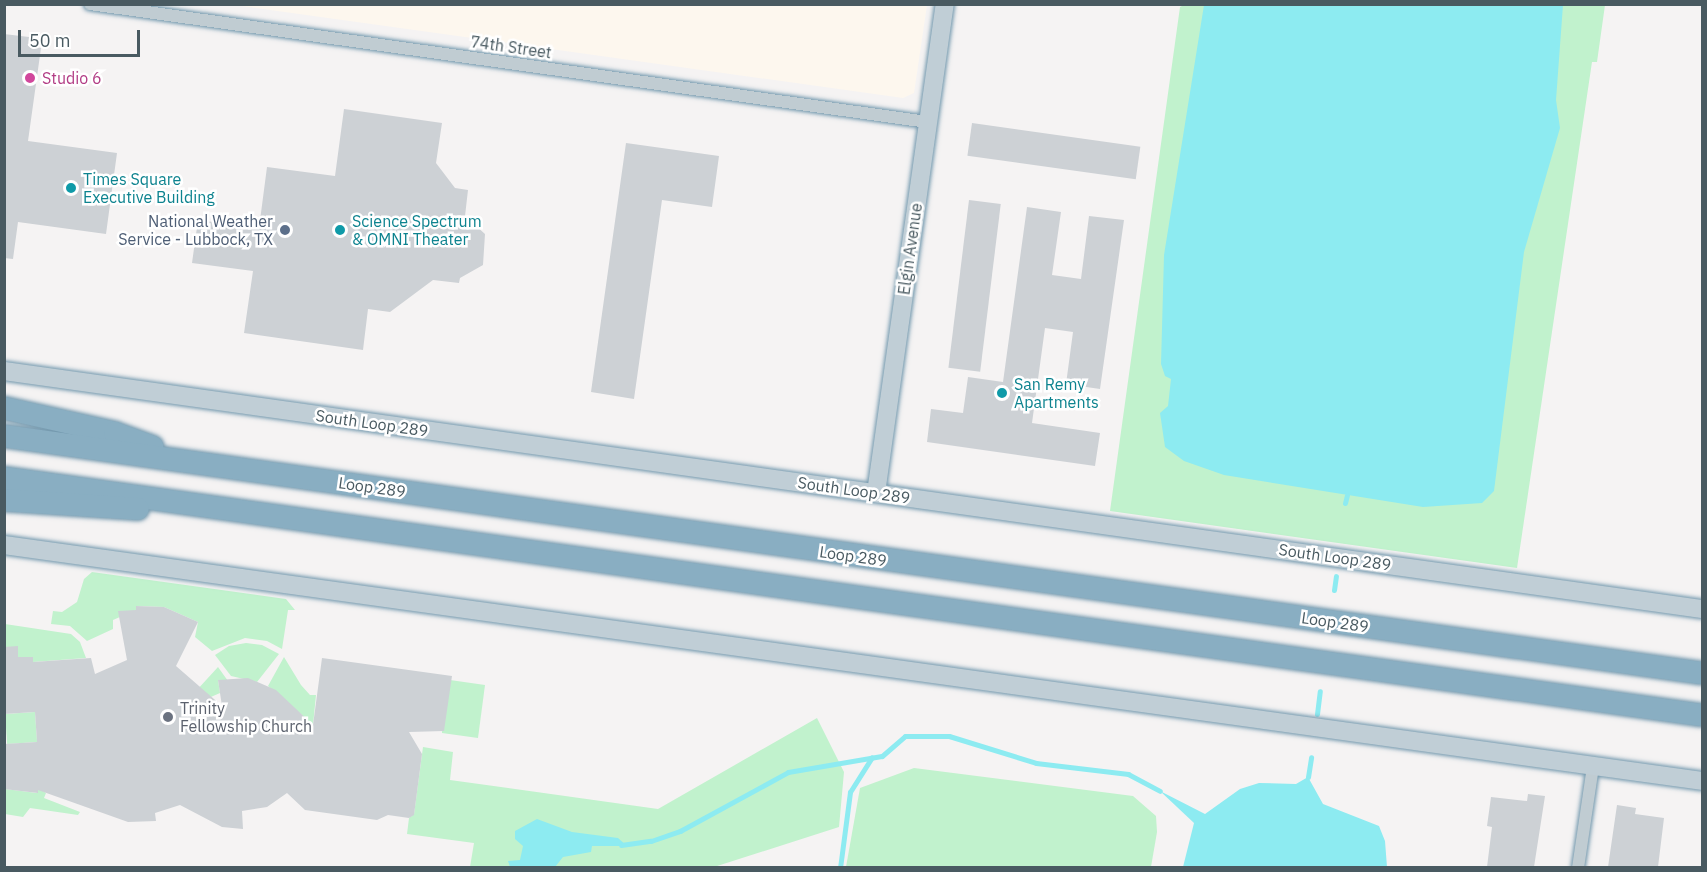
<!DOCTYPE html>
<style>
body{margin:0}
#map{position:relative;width:1707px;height:872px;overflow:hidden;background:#f5f3f3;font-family:"IBM Plex Sans",sans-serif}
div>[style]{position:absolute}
.commercial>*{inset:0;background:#fdf7ee}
.green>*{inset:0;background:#c1f2cd;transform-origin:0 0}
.water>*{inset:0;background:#8debf1}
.stream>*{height:5px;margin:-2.5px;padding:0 2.5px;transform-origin:2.5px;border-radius:2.5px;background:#8debf1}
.building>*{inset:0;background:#cdd1d5;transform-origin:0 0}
.roads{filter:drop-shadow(0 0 2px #7499ae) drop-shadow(0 0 2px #7499ae)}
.street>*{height:12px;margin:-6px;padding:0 6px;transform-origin:6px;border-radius:6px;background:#c0ccd2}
.secondary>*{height:18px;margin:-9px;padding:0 9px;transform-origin:9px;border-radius:9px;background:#c0ced6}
.highway>*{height:22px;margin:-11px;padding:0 11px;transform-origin:11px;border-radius:11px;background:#89aec2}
.dots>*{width:16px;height:16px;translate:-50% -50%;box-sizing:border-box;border:3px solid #fff;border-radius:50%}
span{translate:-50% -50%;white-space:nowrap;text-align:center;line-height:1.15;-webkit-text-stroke:5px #fff;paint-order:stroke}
.street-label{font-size:16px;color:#495a61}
.hotel-label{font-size:16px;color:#b23c85}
.left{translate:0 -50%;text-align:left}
.culture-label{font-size:16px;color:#0d838f}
.service-label{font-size:16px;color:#4e5e75}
.right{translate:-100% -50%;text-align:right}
.worship-label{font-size:16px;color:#5b616d}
.frame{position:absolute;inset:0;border:6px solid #495a61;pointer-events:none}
.scale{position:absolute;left:18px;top:30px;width:122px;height:27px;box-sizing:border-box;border:3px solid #495a61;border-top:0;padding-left:8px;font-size:18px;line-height:21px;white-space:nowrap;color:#495a61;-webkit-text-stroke:4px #fff;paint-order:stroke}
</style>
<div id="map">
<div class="commercial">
<div style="clip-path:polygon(235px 5px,927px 5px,914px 93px,903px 98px)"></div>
</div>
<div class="green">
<div style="clip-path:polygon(1186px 4px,1605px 5px,1597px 62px,1592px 62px,1517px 568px,1110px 511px,1180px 7px)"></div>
<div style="clip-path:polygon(92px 572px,286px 599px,295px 610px,288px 610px,282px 649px,267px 641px,245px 638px,212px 651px,195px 637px,198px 622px,164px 607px,136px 606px,136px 610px,113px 620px,113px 629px,87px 641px,70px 626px,51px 624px,53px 611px,62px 612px,77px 602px,84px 579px)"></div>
<div style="clip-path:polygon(5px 624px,71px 634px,80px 642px,86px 658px,33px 662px,33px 657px,18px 657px,5px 647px)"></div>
<div style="clip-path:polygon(246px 643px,262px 645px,279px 654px,257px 682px,231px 676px,215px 655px,229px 646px)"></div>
<div style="clip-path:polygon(284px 657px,301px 685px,310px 695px,316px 695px,313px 725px,305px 733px,303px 716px,268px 686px)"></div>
<div style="clip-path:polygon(218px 667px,228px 681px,218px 680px,220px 693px,204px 700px,196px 691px)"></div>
<div style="clip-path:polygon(443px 679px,485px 685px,478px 738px,442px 733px)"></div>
<div style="left:35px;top:712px;width:30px;height:30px;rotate:86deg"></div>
<div style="clip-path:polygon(817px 718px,844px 772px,839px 827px,714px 867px,470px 867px,474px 843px,407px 834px,409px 818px,414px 814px,423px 747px,453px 752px,450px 780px,658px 809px)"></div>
<div style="clip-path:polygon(914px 768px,1133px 796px,1156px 816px,1157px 832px,1151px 867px,846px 867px,860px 788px)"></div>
<div style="clip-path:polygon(38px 788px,46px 793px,44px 798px,80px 812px,78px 815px,30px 808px,23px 817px,5px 814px,5px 789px,37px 793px)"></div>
</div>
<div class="water">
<div style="clip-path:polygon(1204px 5px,1563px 5px,1556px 100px,1560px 128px,1524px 252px,1494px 491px,1482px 503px,1423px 507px,1224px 475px,1184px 461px,1165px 447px,1160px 413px,1168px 406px,1171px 379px,1165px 376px,1161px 364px,1164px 255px)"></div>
<div style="clip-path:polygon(1308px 777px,1323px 804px,1379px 826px,1385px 841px,1387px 867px,1183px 867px,1194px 823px,1160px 791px,1205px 814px,1240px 789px,1259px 783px,1296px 784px)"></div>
<div style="clip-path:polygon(537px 819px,572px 832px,618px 838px,627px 846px,592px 846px,591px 852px,563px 857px,555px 867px,510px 867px,508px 861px,520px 860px,523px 846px,515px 839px,515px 831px)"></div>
</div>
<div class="stream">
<div style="left:1345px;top:503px;width:8px;rotate:-76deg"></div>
<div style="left:1334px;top:590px;width:14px;rotate:-82deg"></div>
<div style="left:1317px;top:714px;width:23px;rotate:-83deg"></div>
<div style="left:1308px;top:777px;width:20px;rotate:-81deg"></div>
<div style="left:621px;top:845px;width:30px;rotate:-8deg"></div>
<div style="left:651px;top:841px;width:31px;rotate:-19deg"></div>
<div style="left:680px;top:831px;width:123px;rotate:-28.6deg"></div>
<div style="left:788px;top:772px;width:95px;rotate:-9.7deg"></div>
<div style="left:882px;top:756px;width:30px;rotate:-41deg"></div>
<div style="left:905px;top:736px;width:44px"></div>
<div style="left:949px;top:736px;width:91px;rotate:17.2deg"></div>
<div style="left:1036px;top:763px;width:93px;rotate:6.8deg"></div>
<div style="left:1128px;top:774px;width:36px;rotate:28deg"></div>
<div style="left:840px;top:868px;width:77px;rotate:-82.5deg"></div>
<div style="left:850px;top:792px;width:41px;rotate:-57.8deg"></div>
</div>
<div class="building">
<div style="clip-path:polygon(4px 34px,29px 37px,28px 46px,41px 48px,28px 141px,117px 153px,106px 234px,18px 222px,13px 259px,4px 258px)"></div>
<div style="clip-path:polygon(344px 109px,442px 123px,436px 163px,455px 188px,468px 190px,465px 216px,485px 234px,483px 265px,460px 278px,459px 283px,433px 280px,390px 312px,368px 309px,363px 350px,244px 333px,253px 271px,192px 263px,198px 220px,259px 228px,267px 167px,335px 176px)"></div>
<div style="left:972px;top:123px;width:170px;height:33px;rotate:8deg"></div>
<div style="clip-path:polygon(626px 143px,719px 156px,712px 207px,662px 200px,634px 399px,591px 392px)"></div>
<div style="left:969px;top:200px;width:32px;height:169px;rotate:7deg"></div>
<div style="clip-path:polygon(1027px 207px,1061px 212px,1052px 275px,1081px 279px,1089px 216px,1124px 220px,1100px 389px,1066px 384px,1073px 332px,1045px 328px,1032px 423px,1100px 433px,1095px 466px,927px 442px,931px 409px,963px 413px,968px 377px,1003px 382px)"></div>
<div style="clip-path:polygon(136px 606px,164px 607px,198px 622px,176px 666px,222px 706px,218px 680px,248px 678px,276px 690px,313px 725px,322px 658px,452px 676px,444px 731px,409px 732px,422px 754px,414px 815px,409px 818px,388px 815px,377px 820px,305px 810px,287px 793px,267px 807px,242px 811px,243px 829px,222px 827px,180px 805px,155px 813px,156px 821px,128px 822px,38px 790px,38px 793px,4px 789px,4px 744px,37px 742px,35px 712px,4px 714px,4px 647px,18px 646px,18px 657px,33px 657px,33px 662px,91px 658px,95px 674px,127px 660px,118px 611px,136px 610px)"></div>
<div style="clip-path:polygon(1528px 794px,1545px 796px,1534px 867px,1487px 867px,1492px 827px,1487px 826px,1491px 797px,1527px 801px)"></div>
<div style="clip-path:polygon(1617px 805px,1636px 808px,1635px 814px,1664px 818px,1658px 867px,1608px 867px)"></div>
</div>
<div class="roads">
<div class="street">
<div style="left:90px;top:4px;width:846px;rotate:8.02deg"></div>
<div style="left:1578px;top:868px;width:103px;rotate:-81.6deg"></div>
</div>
<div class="secondary">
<div style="left:4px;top:371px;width:1715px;rotate:7.98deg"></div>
<div style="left:876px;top:493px;width:494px;rotate:-82deg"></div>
<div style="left:4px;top:545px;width:1714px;rotate:7.91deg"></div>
</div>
<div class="highway">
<div style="left:4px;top:408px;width:114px;rotate:12.7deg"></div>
<div style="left:115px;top:433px;width:40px;rotate:20.2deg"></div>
<div style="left:4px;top:436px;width:1714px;rotate:7.95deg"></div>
<div style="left:4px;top:478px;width:1714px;rotate:7.95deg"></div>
<div style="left:4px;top:500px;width:134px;rotate:3.8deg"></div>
</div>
</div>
<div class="dots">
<div style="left:30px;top:78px;background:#d1479c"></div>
<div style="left:71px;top:188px;background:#0f9aa8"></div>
<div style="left:285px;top:230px;background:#5c6f8a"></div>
<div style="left:340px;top:230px;background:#0f9aa8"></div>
<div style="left:1002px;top:393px;background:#0f9aa8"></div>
<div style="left:168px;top:717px;background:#6b7280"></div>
</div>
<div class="street-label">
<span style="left:511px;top:47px;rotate:8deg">74th Street</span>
<span style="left:910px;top:249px;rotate:-82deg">Elgin Avenue</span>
<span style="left:372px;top:423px;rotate:8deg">South Loop 289</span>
<span style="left:372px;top:487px;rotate:8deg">Loop 289</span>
<span style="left:854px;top:490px;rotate:8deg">South Loop 289</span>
<span style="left:853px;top:556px;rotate:8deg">Loop 289</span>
<span style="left:1335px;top:557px;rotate:8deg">South Loop 289</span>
<span style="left:1335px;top:622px;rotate:8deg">Loop 289</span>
</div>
<div class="hotel-label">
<span class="left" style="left:42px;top:78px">Studio 6</span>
</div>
<div class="culture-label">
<span class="left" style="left:83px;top:188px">Times Square<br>Executive Building</span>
<span class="left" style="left:352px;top:230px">Science Spectrum<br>&amp; OMNI Theater</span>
<span class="left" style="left:1014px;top:393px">San Remy<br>Apartments</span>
</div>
<div class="service-label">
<span class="right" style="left:273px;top:230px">National Weather<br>Service - Lubbock, TX</span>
</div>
<div class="worship-label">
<span class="left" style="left:180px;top:717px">Trinity<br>Fellowship Church</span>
</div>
<div class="frame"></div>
<div class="scale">50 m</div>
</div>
